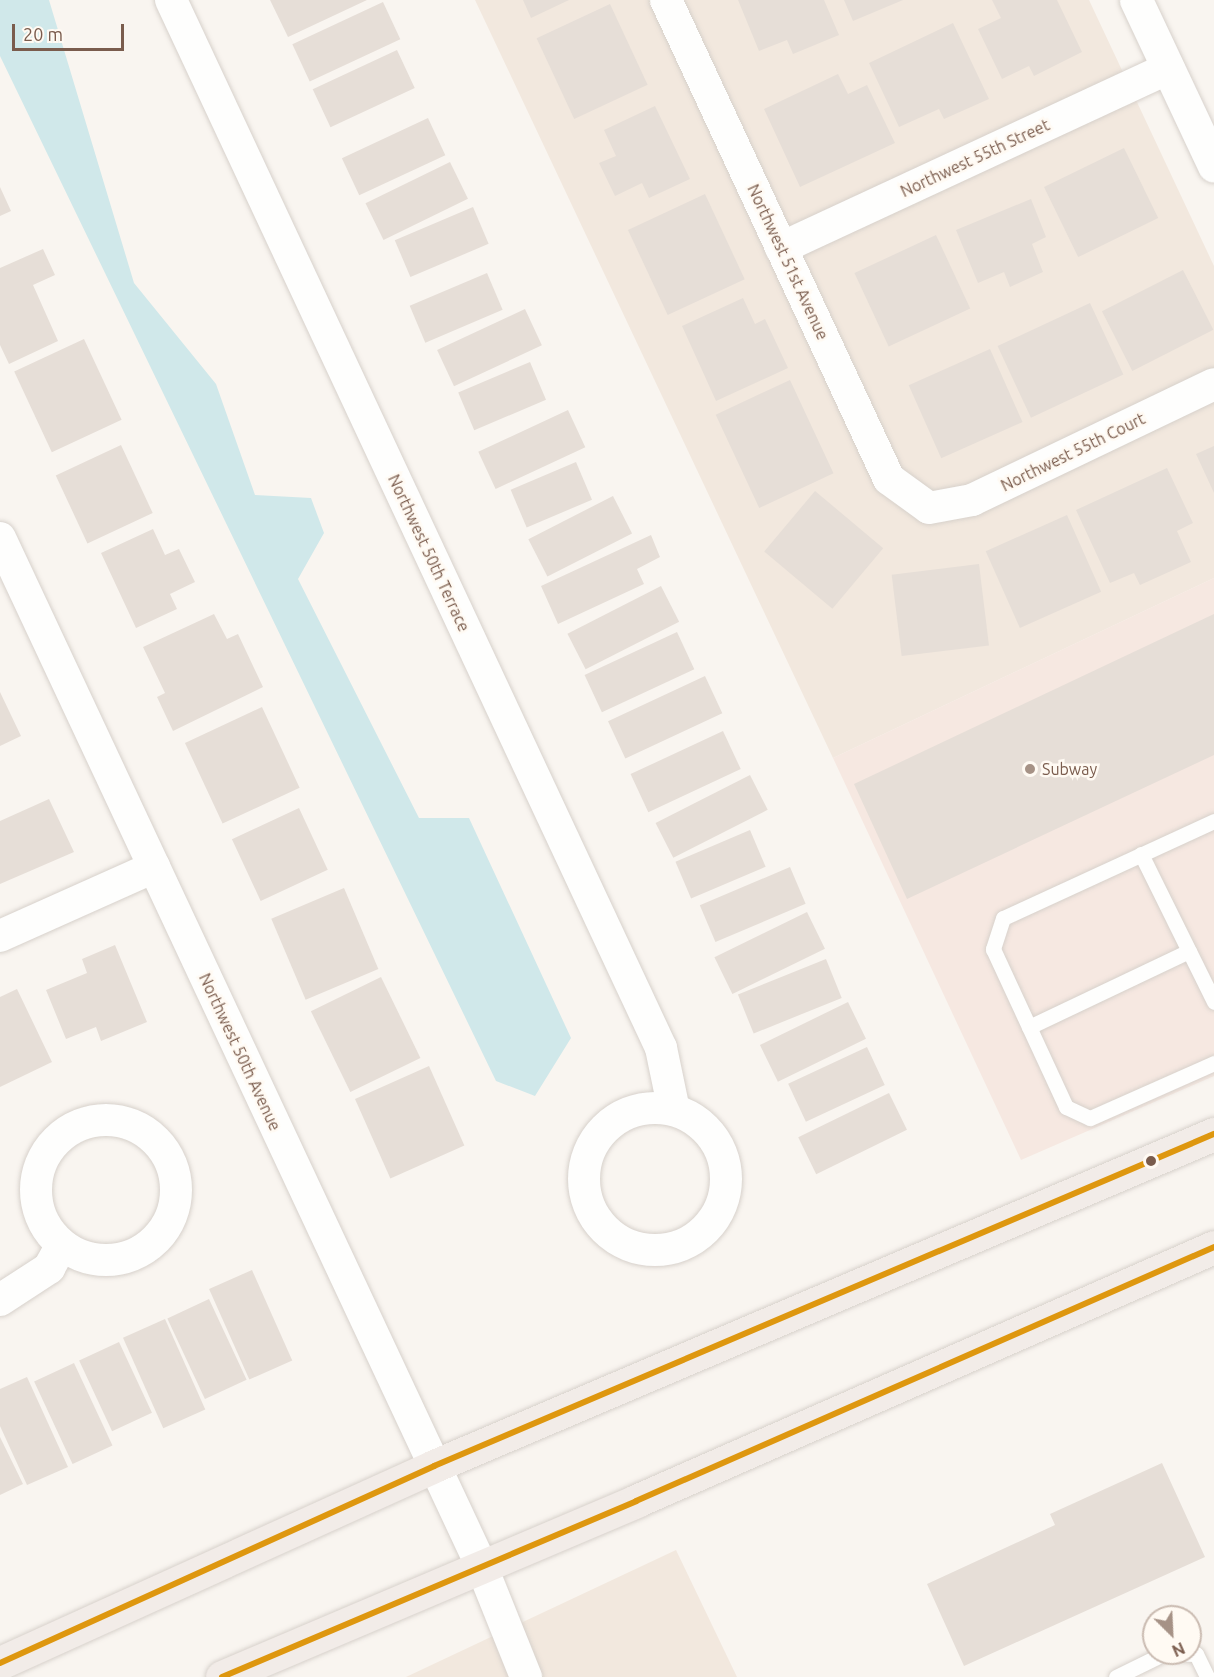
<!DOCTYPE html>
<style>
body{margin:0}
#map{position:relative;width:1214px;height:1677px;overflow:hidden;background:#f9f5f0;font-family:Ubuntu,sans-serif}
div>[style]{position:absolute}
.residential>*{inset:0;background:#f2e8de}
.commercial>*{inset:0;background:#f6e8e1}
.water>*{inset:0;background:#d0e8ea}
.building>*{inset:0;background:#e6ded7;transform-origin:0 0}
.roads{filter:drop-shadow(0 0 2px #d7d1cb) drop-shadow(0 0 2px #d7d1cb)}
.service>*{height:15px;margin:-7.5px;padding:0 7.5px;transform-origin:7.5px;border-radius:7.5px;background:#fefefd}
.minor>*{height:32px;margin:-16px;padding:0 16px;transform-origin:16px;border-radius:16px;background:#fefefd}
.minor>.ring{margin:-16px;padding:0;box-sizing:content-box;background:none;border:32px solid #fefefd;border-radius:50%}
.secondary>*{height:33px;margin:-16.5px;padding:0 16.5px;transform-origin:16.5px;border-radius:16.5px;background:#fefefd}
.trunk>*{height:33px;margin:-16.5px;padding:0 16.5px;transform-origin:16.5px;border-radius:16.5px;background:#f2ece8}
.bus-1>*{height:6px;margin:-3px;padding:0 3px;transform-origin:3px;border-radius:3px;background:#de970f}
.dots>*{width:16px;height:16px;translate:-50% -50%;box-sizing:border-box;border:3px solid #fffaf3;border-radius:50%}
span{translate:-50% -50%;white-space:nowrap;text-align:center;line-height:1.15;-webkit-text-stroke:5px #fffaf3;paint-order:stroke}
.street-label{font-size:16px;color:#7a5c4d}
.poi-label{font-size:16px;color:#7a5c4d}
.left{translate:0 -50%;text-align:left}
.north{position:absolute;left:1142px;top:1605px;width:60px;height:60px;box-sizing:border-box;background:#fffaf3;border:2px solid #cabbb1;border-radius:50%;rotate:156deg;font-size:16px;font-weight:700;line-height:24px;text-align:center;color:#7a5c4d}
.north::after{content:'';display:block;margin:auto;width:21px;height:27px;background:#a69286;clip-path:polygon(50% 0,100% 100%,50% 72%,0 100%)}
.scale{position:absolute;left:12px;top:24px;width:112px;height:27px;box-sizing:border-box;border:3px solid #7a5c4d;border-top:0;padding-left:8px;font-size:18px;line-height:21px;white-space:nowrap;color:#7a5c4d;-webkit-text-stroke:4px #fffaf3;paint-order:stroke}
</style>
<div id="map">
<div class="residential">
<div style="clip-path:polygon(475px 0,1089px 0,1214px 266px,1214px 578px,833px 758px)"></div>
<div style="clip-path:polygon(676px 1550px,737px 1677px,406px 1677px)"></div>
</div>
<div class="commercial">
<div style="clip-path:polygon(1214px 578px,1214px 1076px,1021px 1160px,833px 758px)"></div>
</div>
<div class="water">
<div style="clip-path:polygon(0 0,49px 0,134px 283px,216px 384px,255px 495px,311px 498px,324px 533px,298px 579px,419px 818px,469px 818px,571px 1038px,535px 1096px,496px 1081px,0 56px)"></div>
</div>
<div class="building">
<div style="clip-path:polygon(270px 0,367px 0,288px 37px)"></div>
<div style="clip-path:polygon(523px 0,569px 0,531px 18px)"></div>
<div style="clip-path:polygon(738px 0,824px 0,839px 35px,793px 54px,787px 40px,759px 51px)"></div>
<div style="clip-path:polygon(844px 0,903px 0,853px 21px)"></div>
<div style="clip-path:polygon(992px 0,1057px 0,1082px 52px,1034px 76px,1029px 66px,1002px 79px,978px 29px,1001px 18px)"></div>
<div style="left:383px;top:2px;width:41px;height:100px;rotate:65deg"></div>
<div style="left:610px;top:4px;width:89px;height:81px;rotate:65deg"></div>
<div style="clip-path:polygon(953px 23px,989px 99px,944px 119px,939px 109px,899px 127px,869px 63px)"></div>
<div style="left:397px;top:50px;width:42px;height:93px;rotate:65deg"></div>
<div style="clip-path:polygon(838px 74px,848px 94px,867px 85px,895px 143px,800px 187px,764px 109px)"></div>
<div style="clip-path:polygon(655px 106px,690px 179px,649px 198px,642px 183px,615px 196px,599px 163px,616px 156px,604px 130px)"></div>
<div style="left:428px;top:118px;width:41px;height:95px;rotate:65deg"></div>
<div style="left:1124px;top:148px;width:78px;height:89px;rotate:64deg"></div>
<div style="left:450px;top:162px;width:41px;height:94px;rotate:64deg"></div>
<div style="clip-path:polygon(0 187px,11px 211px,0 216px)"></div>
<div style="left:705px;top:194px;width:94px;height:85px;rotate:65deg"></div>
<div style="clip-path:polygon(1031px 199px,1046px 237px,1032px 244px,1043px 272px,1010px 287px,1004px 272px,978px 283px,956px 230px)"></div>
<div style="left:473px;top:207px;width:40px;height:85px;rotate:67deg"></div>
<div style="left:936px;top:235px;width:81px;height:90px;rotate:65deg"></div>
<div style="clip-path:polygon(43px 249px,55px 275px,33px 285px,58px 341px,9px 364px,0 345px,0 268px)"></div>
<div style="left:1183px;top:270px;width:67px;height:91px;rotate:63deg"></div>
<div style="left:487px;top:273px;width:40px;height:84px;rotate:67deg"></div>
<div style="clip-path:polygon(743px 298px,755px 324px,765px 319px,788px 368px,716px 401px,682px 326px)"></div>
<div style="left:1090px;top:303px;width:79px;height:102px;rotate:65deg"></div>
<div style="left:525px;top:309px;width:40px;height:97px;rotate:65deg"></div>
<div style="left:84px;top:339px;width:89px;height:77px;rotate:65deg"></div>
<div style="left:990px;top:349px;width:80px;height:89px;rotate:66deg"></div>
<div style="left:530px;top:362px;width:41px;height:78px;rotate:67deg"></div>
<div style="left:790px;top:380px;width:103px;height:82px;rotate:65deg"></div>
<div style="left:568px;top:410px;width:41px;height:99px;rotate:65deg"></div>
<div style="left:121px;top:445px;width:75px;height:72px;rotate:65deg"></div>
<div style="clip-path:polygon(1214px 446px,1214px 493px,1196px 454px)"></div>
<div style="left:576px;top:462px;width:41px;height:71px;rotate:67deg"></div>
<div style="clip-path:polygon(1167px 468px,1193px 523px,1177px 531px,1191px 562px,1140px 585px,1134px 573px,1110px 583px,1076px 510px)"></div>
<div style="left:815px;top:491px;width:89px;height:79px;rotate:40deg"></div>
<div style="left:613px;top:496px;width:42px;height:95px;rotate:63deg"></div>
<div style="left:1067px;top:515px;width:84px;height:89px;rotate:66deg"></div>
<div style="clip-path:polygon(153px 529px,165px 555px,179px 549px,195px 582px,170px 594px,177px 609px,136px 628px,101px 553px)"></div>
<div style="clip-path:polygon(651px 535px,660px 557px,637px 569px,644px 584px,558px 624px,541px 586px)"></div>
<div style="left:979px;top:564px;width:82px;height:88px;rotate:83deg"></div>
<div style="left:661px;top:586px;width:40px;height:105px;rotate:63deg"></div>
<div style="clip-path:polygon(214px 614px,227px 639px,238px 634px,263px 687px,173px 731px,157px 697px,165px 693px,143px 647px)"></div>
<div style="clip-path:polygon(1214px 614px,1214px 755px,907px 899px,854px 784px)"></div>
<div style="left:677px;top:632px;width:41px;height:102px;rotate:65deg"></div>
<div style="left:705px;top:676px;width:41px;height:107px;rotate:65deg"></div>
<div style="clip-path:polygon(0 692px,21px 736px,0 746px)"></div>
<div style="left:262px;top:707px;width:89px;height:85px;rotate:65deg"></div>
<div style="left:723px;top:731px;width:42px;height:102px;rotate:65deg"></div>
<div style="left:750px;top:775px;width:39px;height:106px;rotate:63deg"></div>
<div style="clip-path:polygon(49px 799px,74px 852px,0 884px,0 821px)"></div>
<div style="left:299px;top:808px;width:68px;height:74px;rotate:65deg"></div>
<div style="left:750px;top:830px;width:40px;height:81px;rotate:67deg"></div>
<div style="left:790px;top:867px;width:40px;height:98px;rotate:67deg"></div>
<div style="left:344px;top:888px;width:88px;height:79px;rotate:67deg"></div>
<div style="left:807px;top:912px;width:41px;height:103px;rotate:64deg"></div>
<div style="clip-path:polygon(115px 945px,147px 1022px,101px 1041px,96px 1027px,66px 1039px,46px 990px,87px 973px,82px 959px)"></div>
<div style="left:826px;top:959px;width:42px;height:95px;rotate:68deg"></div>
<div style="left:381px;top:977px;width:90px;height:78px;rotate:64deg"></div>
<div style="clip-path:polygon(17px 989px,52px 1062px,0 1087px,0 997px)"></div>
<div style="left:848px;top:1002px;width:41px;height:98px;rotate:64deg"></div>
<div style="left:867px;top:1047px;width:42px;height:87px;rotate:65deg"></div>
<div style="left:429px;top:1066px;width:87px;height:81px;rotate:66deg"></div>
<div style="left:889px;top:1093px;width:41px;height:101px;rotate:64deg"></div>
<div style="left:252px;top:1270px;width:99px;height:47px;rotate:66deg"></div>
<div style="left:209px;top:1299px;width:89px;height:46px;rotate:65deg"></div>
<div style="left:165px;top:1319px;width:99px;height:46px;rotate:66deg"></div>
<div style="left:119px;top:1342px;width:78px;height:44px;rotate:65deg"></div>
<div style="left:74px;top:1363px;width:91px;height:44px;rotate:65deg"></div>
<div style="clip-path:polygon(27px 1377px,68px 1467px,27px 1485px,0 1426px,0 1389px)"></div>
<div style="clip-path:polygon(0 1437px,23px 1484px,0 1495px)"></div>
<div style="clip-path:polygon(1162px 1463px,1205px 1557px,964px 1666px,927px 1584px,1055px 1525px,1050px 1514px)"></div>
</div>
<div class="roads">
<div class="service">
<div style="left:1214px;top:821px;width:232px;rotate:155.3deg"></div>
<div style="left:1003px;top:918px;width:33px;rotate:108deg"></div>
<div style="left:993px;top:949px;width:174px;rotate:65.2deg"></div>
<div style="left:1066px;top:1107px;width:26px;rotate:25deg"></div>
<div style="left:1090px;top:1118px;width:136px;rotate:-23.9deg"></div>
<div style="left:1141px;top:854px;width:165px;rotate:63.7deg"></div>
<div style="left:1029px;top:1027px;width:177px;rotate:-25.4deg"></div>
<div style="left:1116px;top:1677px;width:55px;rotate:-26.1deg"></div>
<div style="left:1165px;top:1653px;width:31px;rotate:2deg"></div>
<div style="left:1196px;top:1654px;width:25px;rotate:64deg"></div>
</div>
<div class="minor">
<div style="left:171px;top:0;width:1157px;rotate:64.94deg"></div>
<div style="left:661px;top:1048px;width:63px;rotate:78.2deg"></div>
<div style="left:666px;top:0;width:528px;rotate:65.04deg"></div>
<div style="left:889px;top:479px;width:49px;rotate:35.9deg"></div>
<div style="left:929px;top:508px;width:44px;rotate:-10.5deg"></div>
<div style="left:972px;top:500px;width:268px;rotate:-25.6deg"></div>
<div style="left:781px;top:248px;width:427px;rotate:-24.9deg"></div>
<div style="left:0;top:538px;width:1134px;rotate:64.9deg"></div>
<div style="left:481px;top:1565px;width:121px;rotate:68.1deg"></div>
<div style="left:0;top:936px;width:169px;rotate:-24.1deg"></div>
<div class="ring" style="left:584px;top:1108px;width:110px;height:110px"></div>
<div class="ring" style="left:36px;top:1120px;width:108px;height:108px"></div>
<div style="left:0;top:1300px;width:59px;rotate:-33.1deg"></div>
<div style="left:49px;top:1268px;width:26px;rotate:-61deg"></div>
</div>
<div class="secondary">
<div style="left:1136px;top:0;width:183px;rotate:64.8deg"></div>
</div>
<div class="trunk">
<div style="left:0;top:1663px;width:477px;rotate:-24.4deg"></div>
<div style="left:434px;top:1466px;width:848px;rotate:-23.06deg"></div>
<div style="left:222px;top:1677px;width:450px;rotate:-23deg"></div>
<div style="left:636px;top:1501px;width:631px;rotate:-23.72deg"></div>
</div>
</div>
<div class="bus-1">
<div style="left:0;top:1663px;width:477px;rotate:-24.4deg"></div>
<div style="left:434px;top:1466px;width:848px;rotate:-23.06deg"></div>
<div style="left:222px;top:1677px;width:450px;rotate:-23deg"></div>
<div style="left:636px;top:1501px;width:631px;rotate:-23.72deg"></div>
</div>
<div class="dots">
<div style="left:1030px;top:769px;background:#a69286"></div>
<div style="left:1151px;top:1161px;background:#7a5c4d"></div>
</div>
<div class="street-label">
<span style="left:975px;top:158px;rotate:-25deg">Northwest 55th Street</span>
<span style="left:788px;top:262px;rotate:65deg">Northwest 51st Avenue</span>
<span style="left:1073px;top:452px;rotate:-26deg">Northwest 55th Court</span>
<span style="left:429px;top:553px;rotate:65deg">Northwest 50th Terrace</span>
<span style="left:240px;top:1052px;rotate:65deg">Northwest 50th Avenue</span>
</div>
<div class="poi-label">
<span class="left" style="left:1042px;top:769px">Subway</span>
</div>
<div class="north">N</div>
<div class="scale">20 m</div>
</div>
